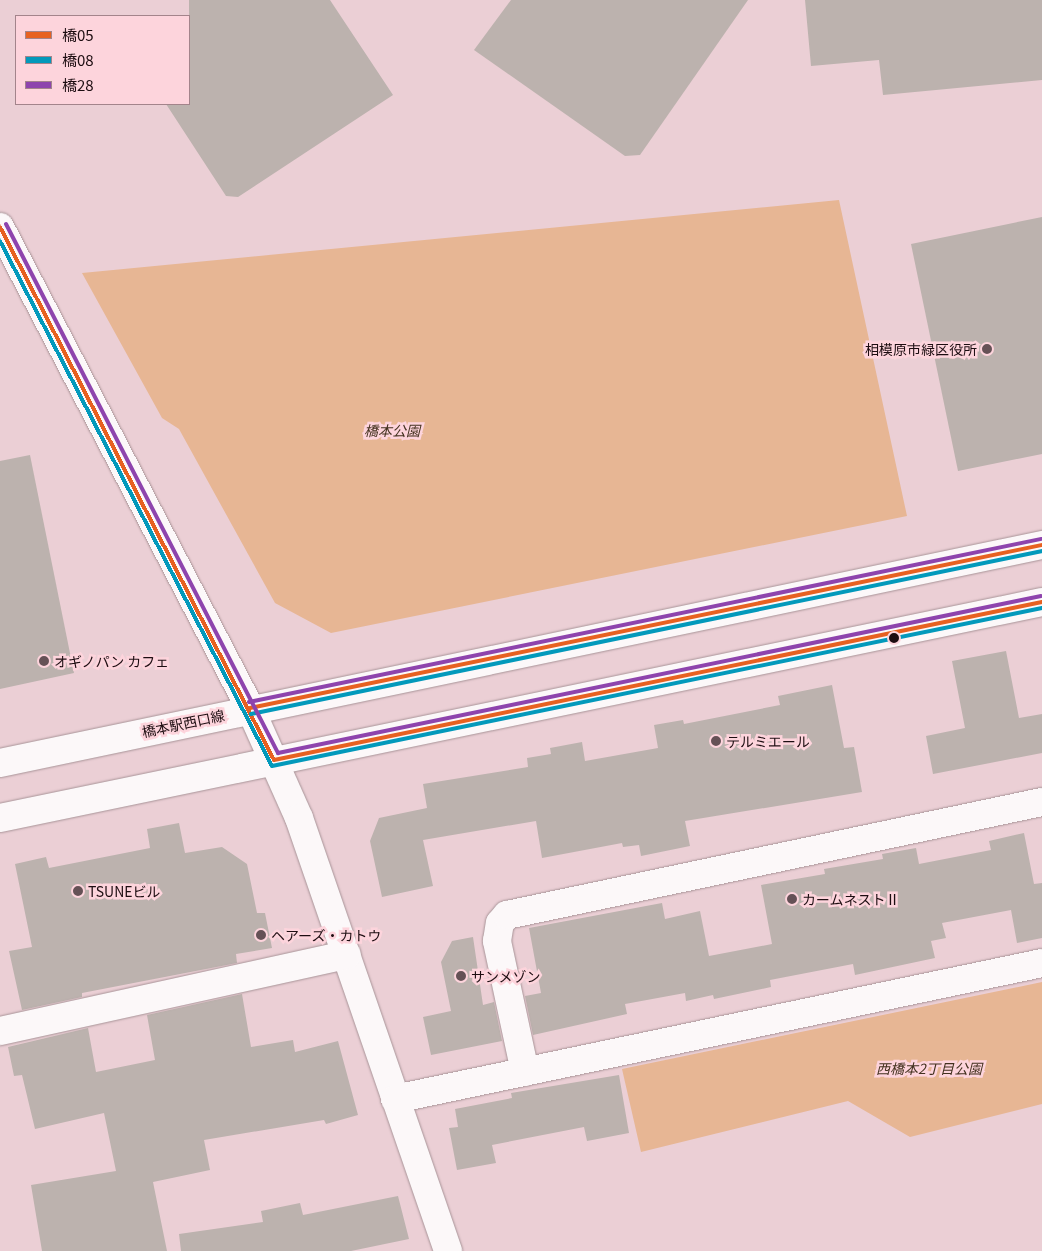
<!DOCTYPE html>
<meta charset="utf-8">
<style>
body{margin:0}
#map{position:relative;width:1042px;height:1251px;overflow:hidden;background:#ebcfd5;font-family:Georgia,"Noto Sans JP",serif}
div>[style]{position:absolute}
.green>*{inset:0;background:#e7b694}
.building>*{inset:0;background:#bcb2ae}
.roads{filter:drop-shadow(0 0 1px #a89498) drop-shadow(0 0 1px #a89498)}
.minor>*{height:28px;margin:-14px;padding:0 14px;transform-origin:14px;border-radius:14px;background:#fcf8f9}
.bus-1>*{height:4px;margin:-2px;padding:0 2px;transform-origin:2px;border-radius:2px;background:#e76121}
.bus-2>*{height:4px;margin:-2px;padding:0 2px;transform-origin:2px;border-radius:2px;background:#0399bb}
.bus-3>*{height:4px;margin:-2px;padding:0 2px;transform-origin:2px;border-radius:2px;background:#8e44ad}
.dots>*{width:14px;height:14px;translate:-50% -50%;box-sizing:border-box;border:2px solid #fdd4dc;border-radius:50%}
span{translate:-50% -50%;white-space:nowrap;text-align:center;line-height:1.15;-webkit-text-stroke:5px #fdd4dc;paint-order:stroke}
.poi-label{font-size:14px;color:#1d0d11}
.right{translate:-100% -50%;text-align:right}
.left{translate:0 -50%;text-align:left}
.park-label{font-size:14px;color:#43311f;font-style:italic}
.street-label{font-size:14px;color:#1d0d11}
.legend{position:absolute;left:15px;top:15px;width:175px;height:90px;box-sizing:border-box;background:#fdd4dc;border:1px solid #a3848b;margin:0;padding:6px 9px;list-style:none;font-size:15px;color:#1d0d11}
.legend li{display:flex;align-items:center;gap:10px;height:25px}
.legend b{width:25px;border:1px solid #a3848b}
</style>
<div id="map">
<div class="green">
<div style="clip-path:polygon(839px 200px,907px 516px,331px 633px,275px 603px,179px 429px,162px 418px,82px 273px)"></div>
<div style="clip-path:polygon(1042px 982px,1042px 1104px,910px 1137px,848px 1101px,641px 1152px,622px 1069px)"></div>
</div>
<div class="building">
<div style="clip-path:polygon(189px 0,330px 0,393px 95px,238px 197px,226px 196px,166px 104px,189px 104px)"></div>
<div style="clip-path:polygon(511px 0,748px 0,640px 155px,625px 156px,474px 50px)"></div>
<div style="clip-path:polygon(805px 0,1042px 0,1042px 80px,883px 95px,879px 60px,811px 66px)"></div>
<div style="clip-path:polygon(1042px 217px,1042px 454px,958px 471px,911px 244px)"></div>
<div style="clip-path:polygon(30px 455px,74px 673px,0 689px,0 461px)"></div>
<div style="clip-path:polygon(1006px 651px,1019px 718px,1042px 714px,1042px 753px,933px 774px,926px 736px,965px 728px,952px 661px)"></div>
<div style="clip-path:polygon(832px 685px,844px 748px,854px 747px,862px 792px,685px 821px,690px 846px,641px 856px,639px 845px,623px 847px,622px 843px,542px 858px,536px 821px,423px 840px,433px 886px,382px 897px,370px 841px,379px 818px,427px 808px,423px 784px,528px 767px,527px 758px,551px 754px,550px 748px,582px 742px,585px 761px,658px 748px,654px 725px,683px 720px,684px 724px,780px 705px,778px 696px)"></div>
<div style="clip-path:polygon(179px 823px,185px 853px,222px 847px,247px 864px,257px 913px,265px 913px,272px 948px,236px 954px,237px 963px,82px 993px,82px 997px,22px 1010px,9px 951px,32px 947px,15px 864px,46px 857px,49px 868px,150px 848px,147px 829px)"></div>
<div style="clip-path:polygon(1024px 833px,1034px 884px,1042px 883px,1042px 938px,1017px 943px,1011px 910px,942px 923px,946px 938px,931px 941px,935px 958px,855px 975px,853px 964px,770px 980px,771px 987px,714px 999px,713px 995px,686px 1001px,685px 993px,625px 1004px,627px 1014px,533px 1035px,525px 996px,541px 993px,529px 928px,662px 903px,665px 919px,700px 911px,709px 956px,772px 944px,761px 885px,825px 874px,824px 869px,883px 859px,882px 854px,916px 848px,919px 864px,991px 850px,989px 841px)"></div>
<div style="clip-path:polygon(473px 937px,483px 1005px,494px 1002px,502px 1041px,431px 1055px,423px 1017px,451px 1011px,441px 962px,452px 941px)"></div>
<div style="clip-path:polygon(242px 994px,251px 1047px,293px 1040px,295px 1052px,338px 1041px,358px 1115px,326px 1124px,324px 1120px,204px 1140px,210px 1170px,153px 1182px,167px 1251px,42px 1251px,31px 1185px,116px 1171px,104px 1113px,35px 1129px,22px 1075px,14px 1076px,8px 1047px,88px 1028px,96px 1072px,155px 1060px,147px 1015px)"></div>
<div style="clip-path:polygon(619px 1075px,629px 1133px,587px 1141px,584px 1127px,492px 1145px,496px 1163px,457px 1170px,449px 1128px,458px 1127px,455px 1109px,512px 1098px,511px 1093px)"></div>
<div style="clip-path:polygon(398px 1196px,409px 1239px,351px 1251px,181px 1251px,179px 1234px,263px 1222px,261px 1211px,300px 1203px,303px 1215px)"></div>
</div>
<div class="roads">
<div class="minor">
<div style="left:0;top:227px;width:542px;rotate:62.54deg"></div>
<div style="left:250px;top:708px;width:120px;rotate:66deg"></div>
<div style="left:299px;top:818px;width:458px;rotate:71deg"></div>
<div style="left:0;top:763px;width:1065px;rotate:-11.82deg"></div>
<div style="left:0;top:818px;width:1064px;rotate:-11.71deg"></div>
<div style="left:0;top:1031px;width:355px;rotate:-12.4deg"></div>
<div style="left:525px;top:1072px;width:134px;rotate:-102.1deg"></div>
<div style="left:497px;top:941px;width:18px;rotate:-81deg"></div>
<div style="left:500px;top:923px;width:11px;rotate:-49deg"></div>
<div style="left:507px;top:915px;width:547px;rotate:-11.93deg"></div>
<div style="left:395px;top:1099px;width:661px;rotate:-11.87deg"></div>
</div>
</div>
<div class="bus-1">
<div style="left:0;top:227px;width:599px;rotate:62.79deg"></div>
<div style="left:274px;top:760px;width:784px;rotate:-11.63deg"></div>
<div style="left:250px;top:708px;width:809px;rotate:-11.63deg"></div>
</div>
<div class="bus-2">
<div style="left:0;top:241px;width:591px;rotate:62.61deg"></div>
<div style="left:272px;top:766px;width:786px;rotate:-11.6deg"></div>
<div style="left:251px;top:714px;width:808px;rotate:-11.64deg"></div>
</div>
<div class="bus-3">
<div style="left:6px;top:224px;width:595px;rotate:62.79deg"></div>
<div style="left:278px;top:753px;width:779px;rotate:-11.63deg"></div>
<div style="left:249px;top:702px;width:809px;rotate:-11.63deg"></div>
</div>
<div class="dots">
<div style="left:987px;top:349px;background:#655156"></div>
<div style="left:894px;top:638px;background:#1d0d11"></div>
<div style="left:44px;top:661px;background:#655156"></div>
<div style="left:716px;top:741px;background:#655156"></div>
<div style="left:78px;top:891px;background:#655156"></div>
<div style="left:792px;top:899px;background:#655156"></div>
<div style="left:261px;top:935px;background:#655156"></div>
<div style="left:461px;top:976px;background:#655156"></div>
</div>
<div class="poi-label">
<span class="right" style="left:977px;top:349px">相模原市緑区役所</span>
<span class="left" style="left:54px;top:661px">オギノパン カフェ</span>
<span class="left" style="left:726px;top:741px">テルミエール</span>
<span class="left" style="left:88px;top:891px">TSUNEビル</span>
<span class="left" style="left:802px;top:899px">カームネストⅡ</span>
<span class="left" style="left:271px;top:935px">ヘアーズ・カトウ</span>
<span class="left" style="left:471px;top:976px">サンメゾン</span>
</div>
<div class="park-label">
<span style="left:392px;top:430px">橋本公園</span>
<span style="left:929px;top:1068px">西橋本2丁目公園</span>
</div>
<div class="street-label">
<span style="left:183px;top:723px;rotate:-12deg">橋本駅西口線</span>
</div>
<ul class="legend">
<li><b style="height:6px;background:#e76121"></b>橋05</li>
<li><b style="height:6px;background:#0399bb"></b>橋08</li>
<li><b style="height:6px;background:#8e44ad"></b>橋28</li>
</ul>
</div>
